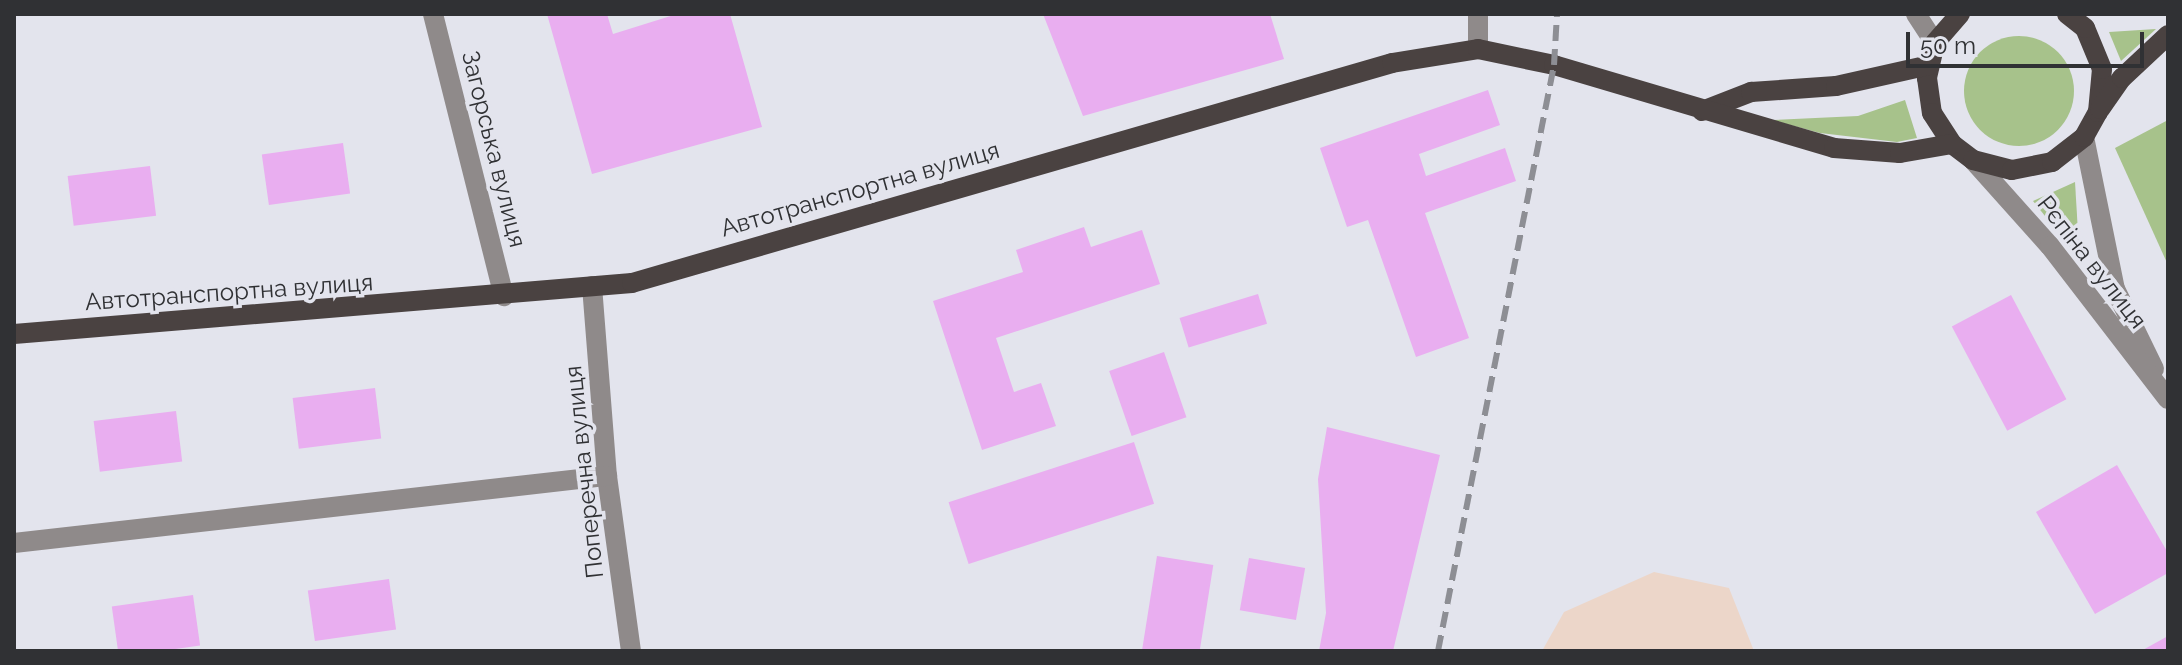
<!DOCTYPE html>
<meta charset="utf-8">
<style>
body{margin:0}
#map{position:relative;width:2182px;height:665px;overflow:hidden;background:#e3e4ed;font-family:Raleway,sans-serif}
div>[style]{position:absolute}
.commercial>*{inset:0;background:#ecd6c9}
.green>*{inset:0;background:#a7c28b}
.round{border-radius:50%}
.building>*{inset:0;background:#e9aef0;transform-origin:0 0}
.minor>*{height:20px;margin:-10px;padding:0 10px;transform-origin:10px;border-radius:10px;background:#8f8a8a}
.major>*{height:20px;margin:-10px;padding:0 10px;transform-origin:10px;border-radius:10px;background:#4a4241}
.rail>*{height:6px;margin-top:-3px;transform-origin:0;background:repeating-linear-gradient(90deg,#8d8e94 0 16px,transparent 0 24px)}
span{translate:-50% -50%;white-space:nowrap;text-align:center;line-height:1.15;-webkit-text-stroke:7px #e3e4ed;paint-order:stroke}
.street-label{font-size:24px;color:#303134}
.frame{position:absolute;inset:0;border:16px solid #303134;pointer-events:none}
.scale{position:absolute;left:1906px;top:32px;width:238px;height:36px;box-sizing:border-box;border:4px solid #303134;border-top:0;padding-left:10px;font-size:24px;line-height:28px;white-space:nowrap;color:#303134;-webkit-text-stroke:6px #e3e4ed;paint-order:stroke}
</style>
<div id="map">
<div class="commercial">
<div style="clip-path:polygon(1654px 572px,1729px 588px,1754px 651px,1542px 651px,1564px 612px)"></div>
</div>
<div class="green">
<div style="clip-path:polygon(2156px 29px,2121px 61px,2109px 32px)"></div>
<div class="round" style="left:1964px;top:36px;width:110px;height:110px"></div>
<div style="clip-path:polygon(1905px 100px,1917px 138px,1897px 142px,1820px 133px,1772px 120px,1858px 116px)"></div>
<div style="clip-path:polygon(2168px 120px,2168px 265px,2115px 148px)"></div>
<div style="clip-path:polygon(2075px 182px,2079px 249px,2073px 251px,2033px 201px)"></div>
</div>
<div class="building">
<div style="clip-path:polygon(547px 14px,607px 14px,613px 34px,677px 14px,730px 14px,762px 127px,592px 174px)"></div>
<div style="clip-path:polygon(1043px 14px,1270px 14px,1284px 59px,1083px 116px)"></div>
<div style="clip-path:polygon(1488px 90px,1500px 125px,1419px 154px,1426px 176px,1505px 148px,1516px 181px,1425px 213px,1469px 338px,1416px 357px,1368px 220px,1347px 227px,1320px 148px)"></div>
<div style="left:343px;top:143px;width:51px;height:82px;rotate:82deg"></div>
<div style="left:150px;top:166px;width:50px;height:83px;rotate:83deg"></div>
<div style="clip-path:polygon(1084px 227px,1091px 247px,1142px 230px,1160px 284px,996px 338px,1014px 392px,1041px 383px,1056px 426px,982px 450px,933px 301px,1023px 272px,1016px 250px)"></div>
<div style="left:1258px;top:294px;width:31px;height:82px;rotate:73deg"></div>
<div style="left:2011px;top:295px;width:118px;height:67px;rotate:62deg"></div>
<div style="left:1164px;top:352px;width:69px;height:58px;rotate:71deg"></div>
<div style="left:375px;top:388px;width:51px;height:83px;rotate:83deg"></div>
<div style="left:176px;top:411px;width:51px;height:83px;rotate:83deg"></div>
<div style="clip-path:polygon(1327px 427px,1440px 455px,1393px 651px,1319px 651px,1326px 613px,1318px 479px)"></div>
<div style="left:1134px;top:442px;width:65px;height:195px;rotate:72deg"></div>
<div style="clip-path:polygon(2117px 465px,2168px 553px,2168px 573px,2095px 614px,2036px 512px)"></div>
<div style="left:1157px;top:556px;width:57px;height:96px;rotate:9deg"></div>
<div style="left:1249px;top:558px;width:57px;height:53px;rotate:10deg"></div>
<div style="left:389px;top:579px;width:51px;height:82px;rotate:82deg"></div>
<div style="left:193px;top:595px;width:51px;height:82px;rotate:82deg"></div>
<div style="clip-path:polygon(2168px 636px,2168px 651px,2141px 651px)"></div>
</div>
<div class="minor">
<div style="left:433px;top:14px;width:291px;rotate:75.9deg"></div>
<div style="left:1478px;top:14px;width:35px;rotate:90deg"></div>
<div style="left:1916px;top:14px;width:35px;rotate:57deg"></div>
<div style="left:2084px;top:137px;width:155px;rotate:78.5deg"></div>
<div style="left:2115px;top:289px;width:89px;rotate:64deg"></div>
<div style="left:1973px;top:160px;width:115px;rotate:48.2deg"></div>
<div style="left:2050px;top:246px;width:193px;rotate:52.4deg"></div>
<div style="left:592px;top:286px;width:191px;rotate:85.5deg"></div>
<div style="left:607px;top:476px;width:177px;rotate:82.2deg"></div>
<div style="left:14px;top:543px;width:597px;rotate:-6.45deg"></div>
</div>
<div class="major">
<div style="left:1960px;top:14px;width:38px;rotate:131deg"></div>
<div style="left:1935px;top:43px;width:36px;rotate:103deg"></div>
<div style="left:1927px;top:78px;width:35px;rotate:82deg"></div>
<div style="left:1932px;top:113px;width:37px;rotate:57deg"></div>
<div style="left:1952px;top:144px;width:26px;rotate:37deg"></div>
<div style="left:1973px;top:160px;width:40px;rotate:14.4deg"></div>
<div style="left:2012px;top:170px;width:41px;rotate:-11.3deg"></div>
<div style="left:2052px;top:162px;width:41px;rotate:-38deg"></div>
<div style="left:2084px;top:137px;width:29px;rotate:-61deg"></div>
<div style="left:2098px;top:112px;width:43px;rotate:-84.7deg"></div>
<div style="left:2102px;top:69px;width:44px;rotate:-112.5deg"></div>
<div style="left:2085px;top:28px;width:23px;rotate:-142deg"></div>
<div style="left:2100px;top:109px;width:38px;rotate:-55deg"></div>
<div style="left:2122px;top:78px;width:63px;rotate:-43.1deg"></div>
<div style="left:1702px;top:111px;width:53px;rotate:-21.2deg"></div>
<div style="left:1751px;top:92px;width:85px;rotate:-4deg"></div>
<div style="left:1836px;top:86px;width:96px;rotate:-12.6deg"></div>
<div style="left:14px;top:334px;width:620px;rotate:-4.72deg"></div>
<div style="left:632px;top:283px;width:791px;rotate:-16.14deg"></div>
<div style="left:1392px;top:63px;width:87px;rotate:-9.2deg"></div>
<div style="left:1478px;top:49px;width:78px;rotate:11.9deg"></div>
<div style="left:1554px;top:65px;width:292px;rotate:16.5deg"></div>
<div style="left:1834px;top:148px;width:66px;rotate:4.3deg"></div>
<div style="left:1900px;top:153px;width:53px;rotate:-9.8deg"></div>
</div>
<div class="rail">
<div style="left:1438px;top:651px;width:597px;rotate:-78.8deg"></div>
<div style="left:1554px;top:65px;width:51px;rotate:-86.6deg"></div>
</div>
<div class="street-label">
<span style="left:494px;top:149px;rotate:76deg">Загорська вулиця</span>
<span style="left:860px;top:189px;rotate:-16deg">Автотранспортна вулиця</span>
<span style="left:2092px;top:262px;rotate:52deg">Рєпіна вулиця</span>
<span style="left:229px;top:292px;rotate:-4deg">Автотранспортна вулиця</span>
<span style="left:584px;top:472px;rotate:-96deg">Поперечна вулиця</span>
</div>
<div class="frame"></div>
<div class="scale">50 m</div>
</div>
